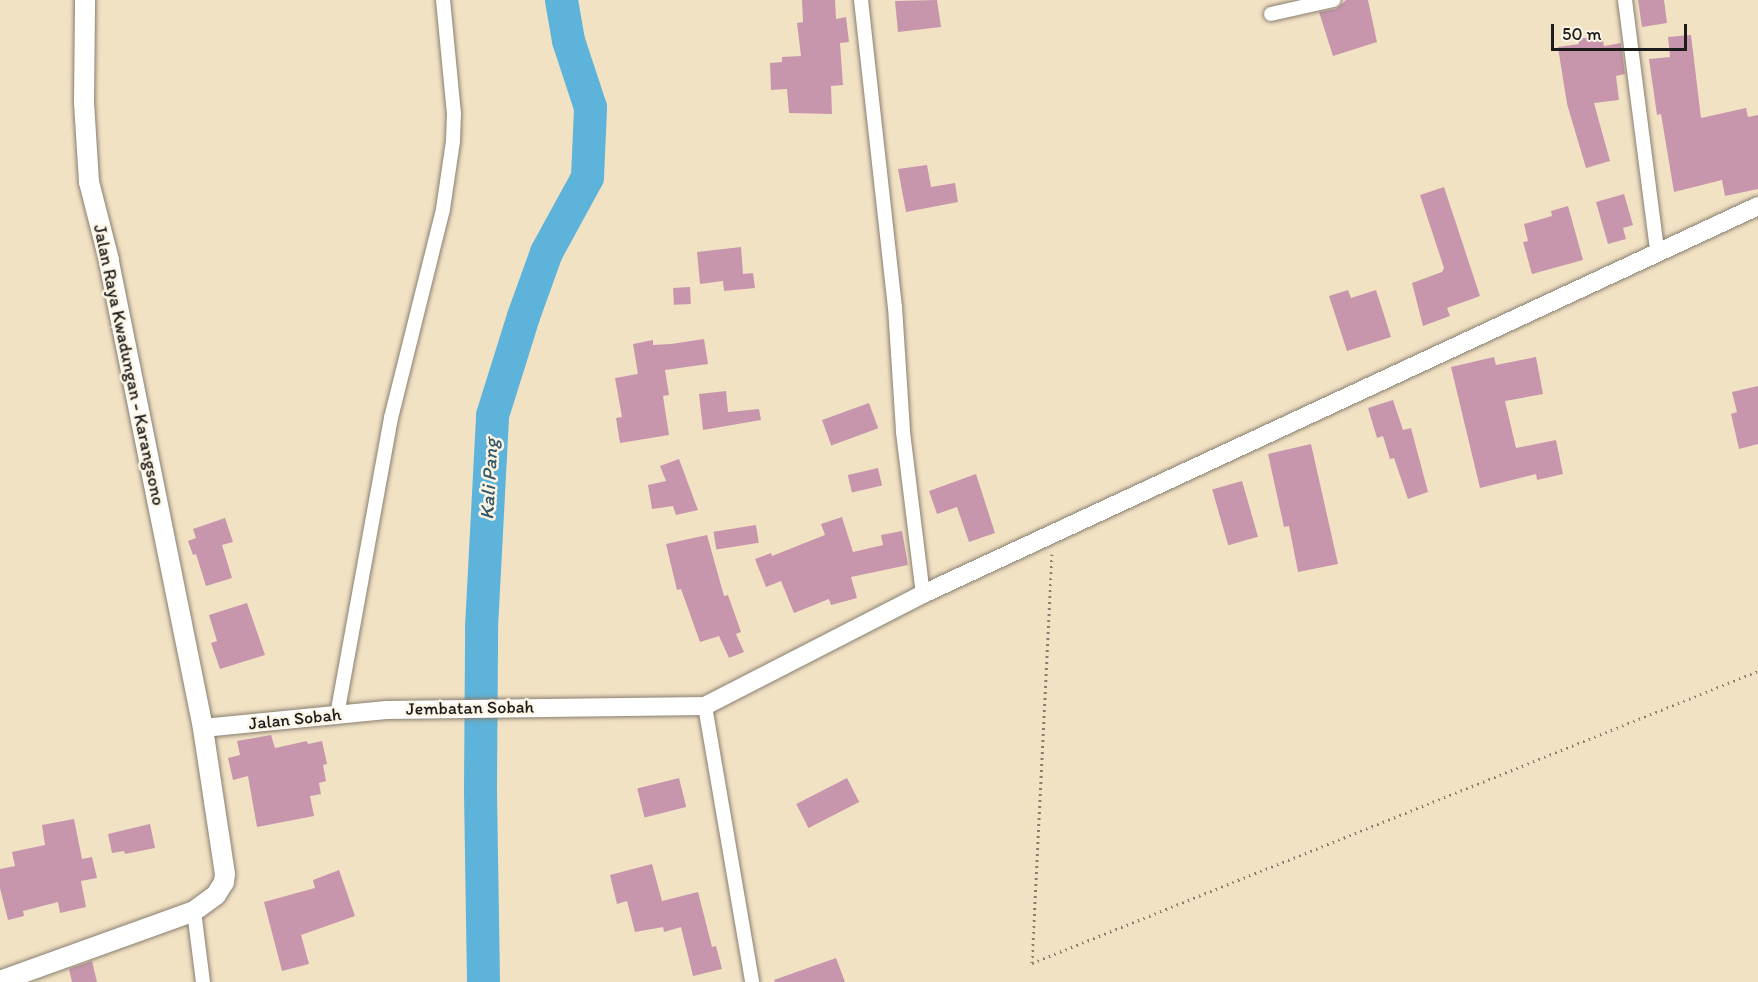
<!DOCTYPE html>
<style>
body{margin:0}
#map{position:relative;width:1758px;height:982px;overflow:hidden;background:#f2e2c4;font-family:Itim,sans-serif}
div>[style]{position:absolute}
.river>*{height:33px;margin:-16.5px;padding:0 16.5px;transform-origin:16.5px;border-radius:16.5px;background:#5db3d9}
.building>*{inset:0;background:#c796ad;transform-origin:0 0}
.path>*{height:3px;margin-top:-1.5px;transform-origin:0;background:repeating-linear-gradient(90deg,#877f70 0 1.5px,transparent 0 6px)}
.roads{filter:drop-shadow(0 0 2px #877f70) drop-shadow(0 0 2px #877f70)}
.minor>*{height:14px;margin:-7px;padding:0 7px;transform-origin:7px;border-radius:7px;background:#fff}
.tertiary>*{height:18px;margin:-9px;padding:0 9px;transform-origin:9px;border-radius:9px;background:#fff}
.secondary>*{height:20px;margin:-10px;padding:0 10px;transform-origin:10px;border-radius:10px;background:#fff}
span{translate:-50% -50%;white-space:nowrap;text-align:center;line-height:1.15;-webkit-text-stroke:5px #fcf5e5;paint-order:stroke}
.street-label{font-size:18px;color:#1c1c1c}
.water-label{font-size:20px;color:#365868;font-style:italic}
.scale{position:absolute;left:1551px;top:24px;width:136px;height:27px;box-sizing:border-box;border:3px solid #1c1c1c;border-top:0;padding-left:8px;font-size:18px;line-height:21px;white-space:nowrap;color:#1c1c1c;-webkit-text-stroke:4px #fcf5e5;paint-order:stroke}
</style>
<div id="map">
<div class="river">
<div style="left:483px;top:982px;width:194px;rotate:-90.9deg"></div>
<div style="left:480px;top:788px;width:161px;rotate:-89.6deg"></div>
<div style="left:481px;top:627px;width:212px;rotate:-87deg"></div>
<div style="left:492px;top:415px;width:104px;rotate:-72.6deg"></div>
<div style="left:523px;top:316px;width:68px;rotate:-70.2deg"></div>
<div style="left:546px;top:252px;width:85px;rotate:-61.3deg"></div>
<div style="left:587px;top:177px;width:70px;rotate:-87.5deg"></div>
<div style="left:590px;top:107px;width:71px;rotate:-108.2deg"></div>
<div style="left:568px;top:40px;width:41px;rotate:-99.9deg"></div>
</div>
<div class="building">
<div style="clip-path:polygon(802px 0,835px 0,836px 19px,846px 17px,849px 42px,840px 43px,843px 85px,831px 86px,832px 114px,789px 113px,787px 89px,771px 90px,770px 63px,782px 62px,782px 57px,801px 56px,797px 23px,803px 22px)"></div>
<div style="clip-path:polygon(937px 0,941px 27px,898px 32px,895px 1px)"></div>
<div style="clip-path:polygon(1346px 0,1368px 0,1377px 42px,1333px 56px,1319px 12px,1336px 9px)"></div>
<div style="clip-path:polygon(1638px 0,1664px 0,1667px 23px,1642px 27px)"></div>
<div style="clip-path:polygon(1602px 35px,1604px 46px,1621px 43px,1625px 74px,1616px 76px,1619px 100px,1594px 103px,1610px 161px,1586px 168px,1567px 104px,1558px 47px,1579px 44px,1578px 39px)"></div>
<div style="clip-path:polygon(1691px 35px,1701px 118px,1746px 108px,1748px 117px,1758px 115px,1758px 189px,1725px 196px,1722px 180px,1674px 192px,1661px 114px,1657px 115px,1649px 59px,1670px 57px,1668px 37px)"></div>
<div style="clip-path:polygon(927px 165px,931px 187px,955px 183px,958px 202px,906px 212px,898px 169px)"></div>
<div style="clip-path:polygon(1444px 187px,1480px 296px,1447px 308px,1450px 316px,1423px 326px,1412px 283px,1442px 272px,1444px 268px,1420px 195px)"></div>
<div style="clip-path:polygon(1624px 194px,1633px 225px,1623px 228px,1626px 239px,1608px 244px,1596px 202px)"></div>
<div style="clip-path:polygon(1568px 206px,1583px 260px,1532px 274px,1523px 242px,1528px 241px,1524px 224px,1552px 216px,1551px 211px)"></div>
<div style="clip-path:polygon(741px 247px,743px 274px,753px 273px,755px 288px,724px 291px,723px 281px,700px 284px,697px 252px)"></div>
<div style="left:690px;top:287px;width:17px;height:17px;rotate:87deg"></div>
<div style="clip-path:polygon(1348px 290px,1351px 298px,1376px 290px,1391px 337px,1347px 351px,1329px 296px)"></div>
<div style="clip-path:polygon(704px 339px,708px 364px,665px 370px,669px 395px,663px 396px,669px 435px,620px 443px,616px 418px,622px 417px,615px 378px,638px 374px,633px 344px,653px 340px,653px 345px,671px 344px)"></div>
<div style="clip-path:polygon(1494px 357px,1496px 365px,1536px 357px,1543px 394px,1505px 401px,1516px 448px,1556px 440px,1563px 474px,1537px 480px,1536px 474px,1480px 488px,1451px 367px)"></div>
<div style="clip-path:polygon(1758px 386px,1758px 444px,1739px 449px,1731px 414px,1737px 412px,1732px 392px)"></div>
<div style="clip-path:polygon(726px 391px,728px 412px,759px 409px,761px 420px,703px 430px,699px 394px)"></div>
<div style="clip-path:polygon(1393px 400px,1403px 430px,1411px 428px,1428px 492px,1408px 499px,1394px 458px,1390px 459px,1383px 436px,1377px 438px,1368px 408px)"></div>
<div style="left:869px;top:403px;width:27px;height:50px;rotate:70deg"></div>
<div style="clip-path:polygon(1311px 444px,1338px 564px,1298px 572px,1289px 526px,1284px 527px,1268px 454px)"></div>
<div style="clip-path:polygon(679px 459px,698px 510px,676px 515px,673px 506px,652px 509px,648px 485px,666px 481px,660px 466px)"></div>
<div style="left:878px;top:468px;width:18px;height:31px;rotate:77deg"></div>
<div style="clip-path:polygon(976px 474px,995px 533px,969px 542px,957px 507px,937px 514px,929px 491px)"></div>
<div style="left:1242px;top:481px;width:58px;height:31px;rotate:74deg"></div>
<div style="clip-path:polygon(842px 517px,853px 552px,883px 545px,881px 535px,902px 531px,908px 565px,851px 577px,857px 598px,831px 605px,829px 599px,794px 613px,781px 581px,766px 587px,755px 559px,771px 553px,772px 556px,825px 535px,821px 524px)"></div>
<div style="clip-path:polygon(225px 518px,233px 542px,222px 545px,232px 578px,206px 586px,196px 554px,193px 555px,188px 541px,196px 538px,193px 529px)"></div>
<div style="left:756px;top:525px;width:18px;height:43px;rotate:81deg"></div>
<div style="clip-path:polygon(707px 535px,724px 596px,728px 595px,741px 632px,736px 634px,744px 652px,729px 658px,719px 636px,700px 642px,681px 589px,677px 590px,666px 544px)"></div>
<div style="clip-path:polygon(247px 603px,265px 655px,220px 669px,211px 643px,217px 641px,209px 615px)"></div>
<div style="clip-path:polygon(271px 735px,275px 748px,307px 741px,308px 744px,322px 741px,327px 764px,323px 765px,326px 781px,319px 783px,321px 794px,310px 796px,314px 816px,257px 827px,248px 776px,233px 780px,228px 758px,240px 755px,237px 741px)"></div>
<div style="left:679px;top:778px;width:30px;height:43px;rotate:76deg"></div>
<div style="left:847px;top:778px;width:27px;height:57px;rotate:63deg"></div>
<div style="clip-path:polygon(74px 819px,82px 859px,92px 857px,97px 878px,81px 881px,86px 907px,60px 913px,58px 902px,23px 911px,24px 916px,8px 920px,0 888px,0 869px,15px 866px,12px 852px,45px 845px,42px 825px)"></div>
<div style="clip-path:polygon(150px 824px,155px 848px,125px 854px,124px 851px,112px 853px,108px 834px)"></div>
<div style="clip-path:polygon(652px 864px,662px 901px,698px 892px,712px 947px,716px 946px,722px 969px,693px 976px,681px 927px,664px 932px,663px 927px,635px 932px,627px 901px,617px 904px,610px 875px)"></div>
<div style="clip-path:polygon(339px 870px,355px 916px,301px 935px,309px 964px,282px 971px,264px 902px,315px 888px,313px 880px)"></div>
<div style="clip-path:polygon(836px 958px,845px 982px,775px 982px,774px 980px)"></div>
<div style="clip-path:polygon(92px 961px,97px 982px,72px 982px,69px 969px)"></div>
</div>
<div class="path">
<div style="left:1052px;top:554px;width:409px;rotate:92.8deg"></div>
<div style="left:1032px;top:963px;width:783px;rotate:-21.91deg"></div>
</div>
<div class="roads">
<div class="minor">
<div style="left:861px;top:0;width:309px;rotate:83.7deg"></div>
<div style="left:895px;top:307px;width:125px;rotate:86.3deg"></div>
<div style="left:903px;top:432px;width:163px;rotate:83deg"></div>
<div style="left:1625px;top:0;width:253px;rotate:82.7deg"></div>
<div style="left:1271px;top:14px;width:64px;rotate:-12.7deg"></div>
<div style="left:705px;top:706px;width:280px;rotate:80.3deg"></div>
<div style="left:337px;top:715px;width:302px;rotate:-79.7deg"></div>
<div style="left:391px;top:418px;width:215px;rotate:-76deg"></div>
<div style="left:443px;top:209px;width:69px;rotate:-81.6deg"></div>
<div style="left:453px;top:141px;width:27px;rotate:-88deg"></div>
<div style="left:454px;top:114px;width:115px;rotate:-95.5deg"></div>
<div style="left:194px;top:911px;width:72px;rotate:82.8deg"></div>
</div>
<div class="tertiary">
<div style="left:203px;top:728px;width:184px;rotate:-5.6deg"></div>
<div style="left:386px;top:710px;width:319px;rotate:-0.7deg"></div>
<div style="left:705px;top:706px;width:245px;rotate:-27.2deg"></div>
<div style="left:923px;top:594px;width:921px;rotate:-24.92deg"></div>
</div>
<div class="secondary">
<div style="left:0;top:981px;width:206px;rotate:-19.8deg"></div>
<div style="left:194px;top:911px;width:27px;rotate:-36deg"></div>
<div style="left:216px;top:895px;width:15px;rotate:-58deg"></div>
<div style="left:224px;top:882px;width:8px;rotate:-83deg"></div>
<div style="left:225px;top:874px;width:148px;rotate:-98.6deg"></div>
<div style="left:203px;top:728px;width:477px;rotate:-101.4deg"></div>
<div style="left:109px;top:260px;width:81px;rotate:-104.4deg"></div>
<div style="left:89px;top:182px;width:80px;rotate:-93.6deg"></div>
<div style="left:84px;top:102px;width:102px;rotate:-89.4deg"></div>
</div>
</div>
<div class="street-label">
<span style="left:129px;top:365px;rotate:78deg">Jalan Raya Kwadungan - Karangsono</span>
<span style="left:470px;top:708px;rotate:-1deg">Jembatan Sobah</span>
<span style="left:295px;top:719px;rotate:-6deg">Jalan Sobah</span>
</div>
<div class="water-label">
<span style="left:489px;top:479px;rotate:-87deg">Kali Pang</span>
</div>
<div class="scale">50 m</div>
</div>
